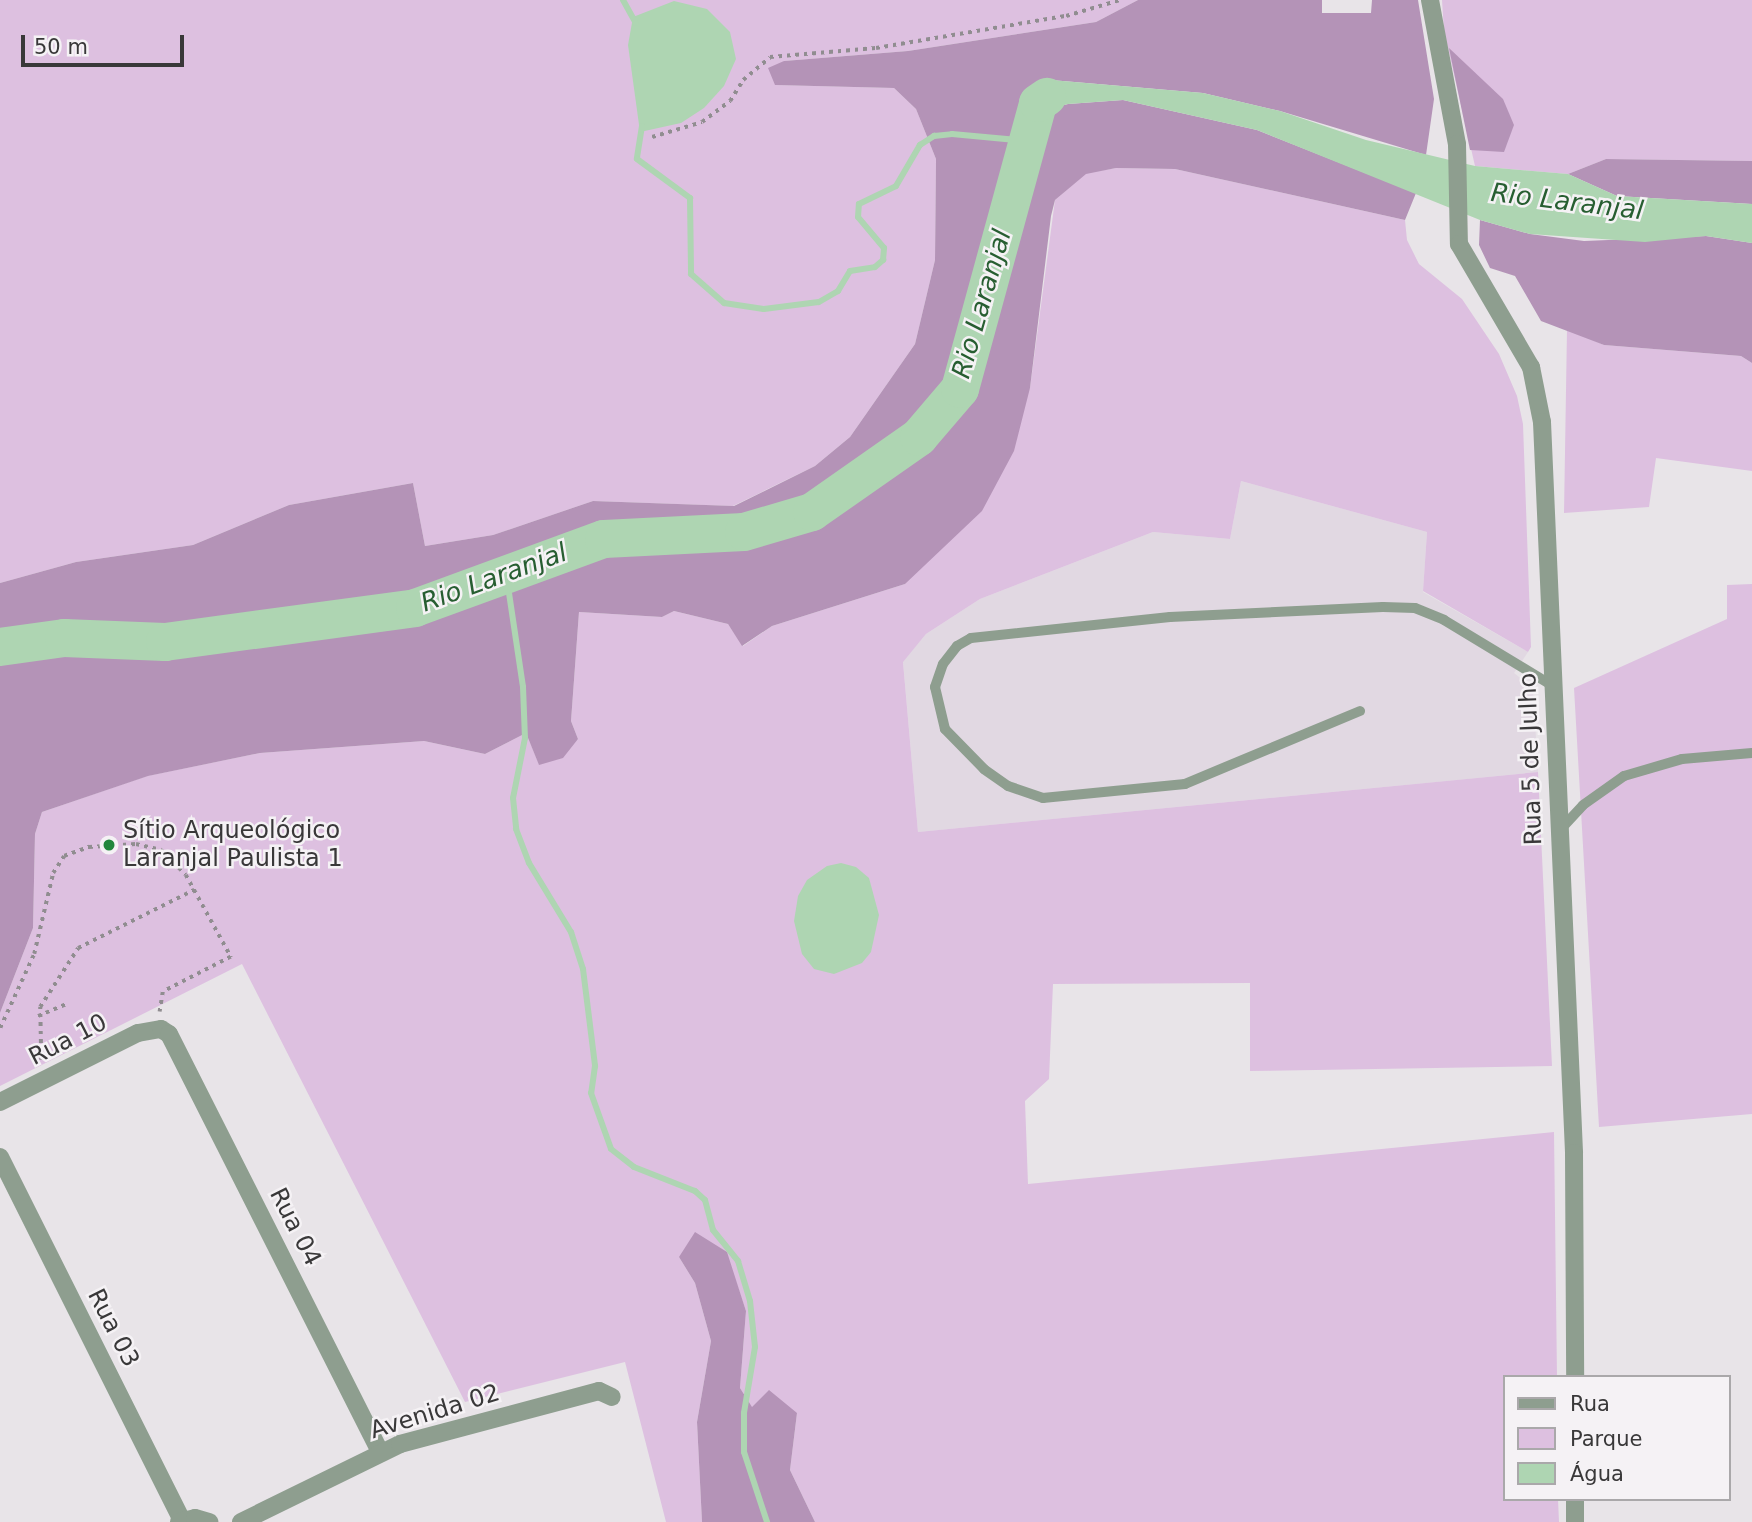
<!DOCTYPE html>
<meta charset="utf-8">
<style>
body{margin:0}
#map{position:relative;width:1752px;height:1522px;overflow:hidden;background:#e8e4e8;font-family:"DejaVu Sans",sans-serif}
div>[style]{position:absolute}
.built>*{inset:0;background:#e1d8e2}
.green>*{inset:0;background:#ddc0e0}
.forest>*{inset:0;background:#b493b7}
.water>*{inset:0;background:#aed5b2}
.stream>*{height:6px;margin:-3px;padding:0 3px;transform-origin:3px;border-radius:3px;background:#aed5b2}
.river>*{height:38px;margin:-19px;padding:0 19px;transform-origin:19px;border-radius:19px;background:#aed5b2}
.path>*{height:3.5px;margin-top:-1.75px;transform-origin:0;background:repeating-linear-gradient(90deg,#908d90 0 3.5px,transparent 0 8.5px)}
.lane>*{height:10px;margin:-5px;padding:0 5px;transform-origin:5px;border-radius:5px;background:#8e9e8f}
.street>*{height:18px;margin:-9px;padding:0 9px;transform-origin:9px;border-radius:9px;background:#8e9e8f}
.dots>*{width:19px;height:19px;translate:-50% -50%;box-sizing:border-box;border:4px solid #f5f2f5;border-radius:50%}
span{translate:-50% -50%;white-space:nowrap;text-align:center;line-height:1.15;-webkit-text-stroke:5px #f5f2f5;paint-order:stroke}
.street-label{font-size:24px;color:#393839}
.poi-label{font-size:24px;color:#393839}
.left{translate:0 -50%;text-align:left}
.water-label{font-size:26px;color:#275e31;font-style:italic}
.legend{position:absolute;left:1503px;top:1375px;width:228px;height:126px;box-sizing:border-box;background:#f5f2f5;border:2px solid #aaa8aa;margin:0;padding:9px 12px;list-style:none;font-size:21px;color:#393839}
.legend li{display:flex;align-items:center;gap:14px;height:35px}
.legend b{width:35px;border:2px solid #aaa8aa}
.scale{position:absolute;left:21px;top:35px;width:163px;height:32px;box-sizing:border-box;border:4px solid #393839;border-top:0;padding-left:9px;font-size:21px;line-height:24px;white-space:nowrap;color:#393839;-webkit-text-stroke:5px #f5f2f5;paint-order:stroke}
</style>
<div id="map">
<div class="built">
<div style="clip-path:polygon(1241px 481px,1427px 532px,1423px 592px,1528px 652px,1514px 673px,1533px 688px,1538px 772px,918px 832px,903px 661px,926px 634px,980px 599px,1153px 532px,1230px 539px)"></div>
</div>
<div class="green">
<div style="clip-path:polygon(0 0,1138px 0,1096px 22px,908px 51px,784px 61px,775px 85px,894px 88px,916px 109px,936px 159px,935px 260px,915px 344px,850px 437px,815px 466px,733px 506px,593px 501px,493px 535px,425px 546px,413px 483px,289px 505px,193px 545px,76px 562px,0 583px)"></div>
<div style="clip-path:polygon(1442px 0,1752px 0,1752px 161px,1606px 159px,1568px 174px,1475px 166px,1444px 31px)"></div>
<div style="clip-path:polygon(1116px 168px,1175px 169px,1405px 220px,1407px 240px,1419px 264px,1462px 299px,1499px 354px,1517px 396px,1523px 424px,1531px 647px,1528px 652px,1423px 591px,1427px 532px,1241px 481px,1230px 539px,1153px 532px,980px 599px,926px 634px,903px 662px,918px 832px,1538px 772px,1552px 1066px,1250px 1071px,1250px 983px,1053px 984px,1049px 1079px,1025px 1101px,1028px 1184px,1554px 1132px,1557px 1377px,1505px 1377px,1505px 1499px,1558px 1499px,1559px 1522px,815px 1522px,790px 1470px,797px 1413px,752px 1408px,740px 1388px,746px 1311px,726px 1252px,679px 1257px,695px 1283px,711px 1341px,697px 1422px,702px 1522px,666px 1522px,625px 1362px,465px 1402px,242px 964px,0 1086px,0 1013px,33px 928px,35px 834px,42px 812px,147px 776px,260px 753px,424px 741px,485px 754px,526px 733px,539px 764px,578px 739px,571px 721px,579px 612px,662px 617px,674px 611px,728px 624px,743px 646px,772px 626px,905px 584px,1030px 388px,1055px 200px,1086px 173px)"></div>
<div style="clip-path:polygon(1567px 329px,1604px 345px,1741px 356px,1752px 363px,1752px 471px,1656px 458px,1649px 507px,1564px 513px)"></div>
<div style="clip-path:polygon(1752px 584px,1752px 1114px,1599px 1127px,1574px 688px,1727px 619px,1727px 585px)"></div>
</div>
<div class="forest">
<div style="clip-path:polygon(1138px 0,1322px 0,1322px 13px,1371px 13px,1372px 0,1418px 0,1434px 99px,1426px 155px,1280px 111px,1203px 93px,1051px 80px,1027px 141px,1046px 110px,1068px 104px,1123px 100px,1257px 130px,1416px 193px,1405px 220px,1175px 169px,1116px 168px,1086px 174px,1055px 200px,1051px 216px,1030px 388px,1014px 451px,982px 511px,905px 584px,772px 626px,742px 646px,728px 624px,674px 611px,662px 617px,579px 612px,571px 721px,578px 739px,563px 758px,539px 765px,526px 733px,485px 754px,424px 741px,260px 753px,148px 776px,42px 812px,35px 834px,33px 928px,0 1013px,0 583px,76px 562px,193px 545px,289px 505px,413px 483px,425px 546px,493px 535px,593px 501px,734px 506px,815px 466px,850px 437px,915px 344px,935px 260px,936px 159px,916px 109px,894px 88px,775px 85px,768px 68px,784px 61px,908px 51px,1096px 22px)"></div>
<div style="clip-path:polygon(1449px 48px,1503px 99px,1514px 125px,1504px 152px,1470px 150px)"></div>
<div style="clip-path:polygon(1606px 159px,1752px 161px,1752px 204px,1617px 196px,1568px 174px)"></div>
<div style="clip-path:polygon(1480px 220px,1530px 234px,1584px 241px,1706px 236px,1752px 243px,1752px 363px,1741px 356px,1604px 345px,1541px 321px,1515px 276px,1490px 268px,1479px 245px)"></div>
<div style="clip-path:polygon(695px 1232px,727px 1252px,746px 1311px,740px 1388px,752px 1407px,769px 1390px,797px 1413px,790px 1470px,815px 1522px,702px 1522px,697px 1422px,711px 1341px,695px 1283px,679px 1257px)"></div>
</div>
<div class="water">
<div style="clip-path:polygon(674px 1px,707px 9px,730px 32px,736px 59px,724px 86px,704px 108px,681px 123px,640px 132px,628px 45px,633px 17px)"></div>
<div style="clip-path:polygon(1051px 80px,1203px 93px,1280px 111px,1366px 140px,1475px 166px,1568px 174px,1617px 196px,1752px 204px,1752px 243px,1706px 236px,1645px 242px,1530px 234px,1480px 220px,1257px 130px,1123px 100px,1068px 104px,1046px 110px,1027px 141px,1023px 101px,1033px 88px)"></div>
<div style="clip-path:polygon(841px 863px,856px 867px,869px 878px,879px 915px,871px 952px,862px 963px,834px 974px,814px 969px,802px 954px,794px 921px,798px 896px,807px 880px,827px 866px)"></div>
</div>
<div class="stream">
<div style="left:623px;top:0;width:26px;rotate:61deg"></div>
<div style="left:642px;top:126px;width:33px;rotate:99deg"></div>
<div style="left:637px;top:159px;width:66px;rotate:36.3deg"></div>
<div style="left:690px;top:198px;width:76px;rotate:89.2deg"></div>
<div style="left:691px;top:274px;width:44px;rotate:41.3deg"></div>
<div style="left:724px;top:303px;width:40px;rotate:8.5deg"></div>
<div style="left:764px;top:309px;width:55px;rotate:-7.3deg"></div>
<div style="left:819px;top:302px;width:22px;rotate:-30deg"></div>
<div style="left:838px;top:291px;width:23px;rotate:-59deg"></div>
<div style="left:850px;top:271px;width:25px;rotate:-9deg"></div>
<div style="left:875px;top:267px;width:11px;rotate:-41deg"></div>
<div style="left:883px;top:260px;width:12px;rotate:-85deg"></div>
<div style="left:884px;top:248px;width:40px;rotate:-130deg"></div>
<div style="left:858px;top:217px;width:13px;rotate:-86deg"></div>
<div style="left:859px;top:204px;width:41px;rotate:-25.9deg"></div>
<div style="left:896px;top:186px;width:48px;rotate:-59.7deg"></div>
<div style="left:920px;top:145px;width:17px;rotate:-33deg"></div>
<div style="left:934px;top:136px;width:18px;rotate:-6deg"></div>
<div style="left:952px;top:134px;width:75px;rotate:5.3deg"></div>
<div style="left:506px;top:573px;width:115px;rotate:81.5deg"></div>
<div style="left:523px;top:687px;width:51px;rotate:87.8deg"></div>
<div style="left:525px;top:738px;width:61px;rotate:101.3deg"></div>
<div style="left:513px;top:798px;width:31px;rotate:84deg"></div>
<div style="left:516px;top:829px;width:36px;rotate:69deg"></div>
<div style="left:529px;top:863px;width:81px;rotate:58.7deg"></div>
<div style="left:571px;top:932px;width:39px;rotate:72deg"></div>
<div style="left:583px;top:969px;width:98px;rotate:82.9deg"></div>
<div style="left:595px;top:1066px;width:27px;rotate:98deg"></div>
<div style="left:591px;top:1093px;width:59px;rotate:70.3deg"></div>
<div style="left:611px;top:1149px;width:29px;rotate:38deg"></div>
<div style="left:634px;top:1167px;width:66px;rotate:21.5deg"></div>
<div style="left:695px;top:1191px;width:13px;rotate:42deg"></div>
<div style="left:705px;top:1200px;width:31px;rotate:75deg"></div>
<div style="left:713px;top:1230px;width:40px;rotate:51deg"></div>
<div style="left:738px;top:1261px;width:42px;rotate:73.3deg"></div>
<div style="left:750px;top:1301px;width:46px;rotate:83.8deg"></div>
<div style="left:755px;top:1347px;width:67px;rotate:99.5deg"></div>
<div style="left:744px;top:1413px;width:39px;rotate:90deg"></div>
<div style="left:744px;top:1452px;width:74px;rotate:71.8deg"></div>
</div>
<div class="river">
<div style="left:0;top:647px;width:65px;rotate:-8deg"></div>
<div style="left:64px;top:638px;width:101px;rotate:2.3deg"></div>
<div style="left:165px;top:642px;width:252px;rotate:-7.7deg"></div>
<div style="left:415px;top:608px;width:201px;rotate:-20.1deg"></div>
<div style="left:604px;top:539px;width:140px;rotate:-2.9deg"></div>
<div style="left:744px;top:532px;width:71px;rotate:-16.4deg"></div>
<div style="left:812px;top:512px;width:131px;rotate:-35deg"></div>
<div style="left:919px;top:437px;width:63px;rotate:-49.5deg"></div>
<div style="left:960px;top:389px;width:296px;rotate:-74.7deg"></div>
<div style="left:1038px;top:103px;width:11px;rotate:-34deg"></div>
</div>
<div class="path">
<div style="left:652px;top:137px;width:52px;rotate:-16.7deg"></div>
<div style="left:702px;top:122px;width:35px;rotate:-37deg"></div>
<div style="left:730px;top:101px;width:25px;rotate:-58deg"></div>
<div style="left:743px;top:80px;width:35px;rotate:-40deg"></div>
<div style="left:770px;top:57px;width:106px;rotate:-4.9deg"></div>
<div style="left:876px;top:48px;width:193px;rotate:-9.6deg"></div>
<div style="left:1066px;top:16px;width:56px;rotate:-16.5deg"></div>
<div style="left:38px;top:1016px;width:33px;rotate:-23deg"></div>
<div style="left:0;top:1028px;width:81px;rotate:-65.3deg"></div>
<div style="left:34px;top:954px;width:83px;rotate:-76.8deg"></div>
<div style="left:53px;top:873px;width:20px;rotate:-57deg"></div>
<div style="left:64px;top:856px;width:27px;rotate:-20deg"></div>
<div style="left:89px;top:847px;width:47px;rotate:-3.7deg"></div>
<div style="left:136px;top:844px;width:26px;rotate:13deg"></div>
<div style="left:161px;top:850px;width:35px;rotate:45deg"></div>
<div style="left:186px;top:875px;width:94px;rotate:61.2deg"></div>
<div style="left:231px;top:957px;width:76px;rotate:152.8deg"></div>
<div style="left:163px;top:992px;width:20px;rotate:99deg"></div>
<div style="left:41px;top:1060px;width:53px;rotate:-91.1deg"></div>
<div style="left:40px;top:1007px;width:70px;rotate:-57.2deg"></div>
<div style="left:78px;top:948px;width:130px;rotate:-26.6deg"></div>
</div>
<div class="lane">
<div style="left:1360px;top:711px;width:190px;rotate:157.4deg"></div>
<div style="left:1185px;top:784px;width:143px;rotate:174.4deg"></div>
<div style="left:1043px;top:798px;width:37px;rotate:-161deg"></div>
<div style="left:1008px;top:786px;width:29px;rotate:-145deg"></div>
<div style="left:984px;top:769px;width:56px;rotate:-134.3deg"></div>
<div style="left:945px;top:729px;width:43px;rotate:-103.4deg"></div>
<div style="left:935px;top:687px;width:24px;rotate:-71deg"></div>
<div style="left:943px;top:664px;width:23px;rotate:-52deg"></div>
<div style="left:957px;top:646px;width:16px;rotate:-30deg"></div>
<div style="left:971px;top:638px;width:200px;rotate:-6deg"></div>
<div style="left:1170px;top:617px;width:213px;rotate:-2.7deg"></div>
<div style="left:1383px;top:607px;width:32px;rotate:2deg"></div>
<div style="left:1415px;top:608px;width:31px;rotate:22deg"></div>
<div style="left:1444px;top:620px;width:127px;rotate:31.2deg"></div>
<div style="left:1559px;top:831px;width:35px;rotate:-47deg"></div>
<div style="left:1583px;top:805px;width:50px;rotate:-35.3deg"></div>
<div style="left:1624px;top:776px;width:60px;rotate:-16.3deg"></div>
<div style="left:1682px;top:759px;width:70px;rotate:-4.9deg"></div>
</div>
<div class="street">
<div style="left:1430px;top:0;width:147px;rotate:79.4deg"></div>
<div style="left:1457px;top:144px;width:100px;rotate:88.9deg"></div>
<div style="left:1459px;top:244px;width:143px;rotate:59.7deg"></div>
<div style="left:1531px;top:367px;width:56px;rotate:78.7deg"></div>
<div style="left:1542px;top:422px;width:732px;rotate:87.49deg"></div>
<div style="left:1574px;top:1153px;width:224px;rotate:89.7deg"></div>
<div style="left:0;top:1102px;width:154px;rotate:-26.6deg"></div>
<div style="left:138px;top:1033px;width:23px;rotate:-10deg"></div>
<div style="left:161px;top:1029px;width:9px;rotate:32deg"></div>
<div style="left:169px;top:1034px;width:468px;rotate:63.2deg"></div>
<div style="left:0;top:1157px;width:406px;rotate:63.4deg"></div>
<div style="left:1575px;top:1499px;width:23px;rotate:90deg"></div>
<div style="left:179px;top:1522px;width:16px;rotate:-14deg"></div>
<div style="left:195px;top:1518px;width:15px;rotate:16deg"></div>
<div style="left:241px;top:1522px;width:177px;rotate:-26.1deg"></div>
<div style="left:400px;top:1444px;width:206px;rotate:-14.9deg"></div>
<div style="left:599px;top:1391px;width:14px;rotate:25deg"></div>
</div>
<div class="dots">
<div style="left:109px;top:845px;background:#21873c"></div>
</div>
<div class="street-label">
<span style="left:1531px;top:759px;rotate:-92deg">Rua 5 de Julho</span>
<span style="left:68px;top:1040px;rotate:-27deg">Rua 10</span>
<span style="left:295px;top:1227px;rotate:63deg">Rua 04</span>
<span style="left:113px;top:1328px;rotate:63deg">Rua 03</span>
<span style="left:435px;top:1412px;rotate:-17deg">Avenida 02</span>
</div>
<div class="poi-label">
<span class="left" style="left:123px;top:845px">Sítio Arqueológico<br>Laranjal Paulista 1</span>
</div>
<div class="water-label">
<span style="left:1567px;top:202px;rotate:7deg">Rio Laranjal</span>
<span style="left:982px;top:304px;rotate:-74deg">Rio Laranjal</span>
<span style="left:494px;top:578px;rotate:-20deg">Rio Laranjal</span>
</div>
<ul class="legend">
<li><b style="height:9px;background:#8e9e8f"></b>Rua</li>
<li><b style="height:19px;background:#ddc0e0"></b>Parque</li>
<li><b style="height:19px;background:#aed5b2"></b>Água</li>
</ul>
<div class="scale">50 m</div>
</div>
